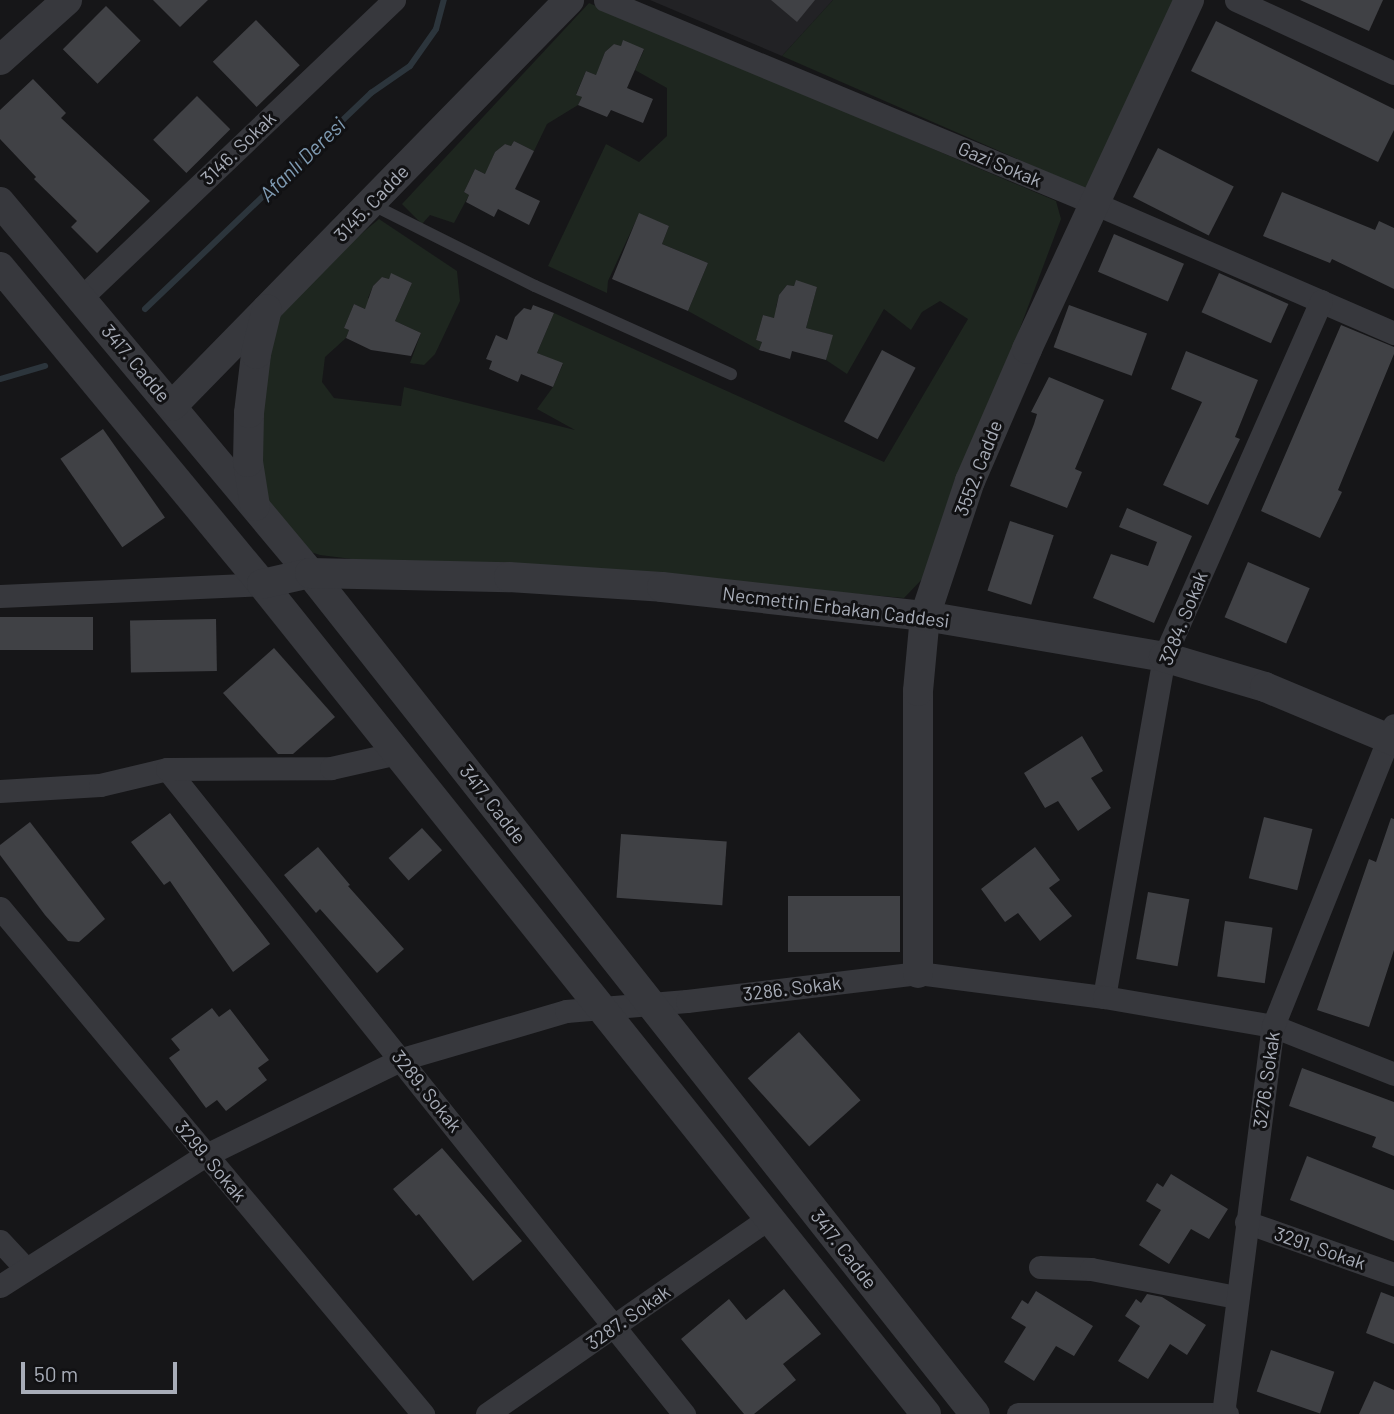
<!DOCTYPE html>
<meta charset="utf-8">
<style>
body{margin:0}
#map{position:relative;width:1394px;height:1414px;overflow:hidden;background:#161618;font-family:Barlow,sans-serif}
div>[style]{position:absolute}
.built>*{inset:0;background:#222225}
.green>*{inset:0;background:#1e261f}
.stream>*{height:6px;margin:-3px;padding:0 3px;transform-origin:3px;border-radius:3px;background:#2c353c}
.building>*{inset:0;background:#404145;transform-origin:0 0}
.service>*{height:12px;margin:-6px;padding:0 6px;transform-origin:6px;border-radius:6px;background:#37383d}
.minor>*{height:23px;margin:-11.5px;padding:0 11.5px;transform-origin:11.5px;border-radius:11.5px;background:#37383d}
.tertiary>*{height:30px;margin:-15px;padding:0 15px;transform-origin:15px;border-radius:15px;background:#37383d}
span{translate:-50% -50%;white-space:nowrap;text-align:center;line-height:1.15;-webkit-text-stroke:6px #111113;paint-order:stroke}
.street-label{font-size:19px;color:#a8adb8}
.water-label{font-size:21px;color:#7f9bb3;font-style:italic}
.scale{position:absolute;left:21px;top:1362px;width:156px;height:32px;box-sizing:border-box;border:4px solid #a8adb8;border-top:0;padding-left:9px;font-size:21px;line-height:24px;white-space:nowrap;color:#a8adb8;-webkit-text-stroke:5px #111113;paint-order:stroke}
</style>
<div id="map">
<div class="built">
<div style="clip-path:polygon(650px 0,833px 0,782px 56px)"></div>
</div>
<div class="green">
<div style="clip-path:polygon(833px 0,1180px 0,1086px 189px,782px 56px)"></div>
<div style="clip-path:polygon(589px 3px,1056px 201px,1061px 219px,928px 573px,904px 598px,542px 566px,376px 562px,320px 555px,295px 547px,261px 506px,253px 460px,270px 323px,343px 249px,379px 219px,457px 271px,460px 301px,435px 354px,424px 365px,410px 363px,421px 333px,395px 321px,412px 283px,391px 274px,389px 279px,382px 277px,373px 286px,368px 298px,379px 303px,374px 313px,354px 304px,344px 328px,349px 330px,346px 338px,325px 357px,322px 382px,334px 398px,401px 406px,404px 387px,575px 430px,537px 409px,553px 387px,563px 364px,537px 353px,554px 313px,884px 462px,968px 319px,940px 301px,922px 312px,911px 330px,884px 309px,847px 374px,826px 360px,832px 335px,806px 328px,817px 287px,796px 281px,794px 286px,787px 285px,779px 295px,776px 307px,784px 321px,763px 315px,756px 340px,762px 342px,759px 350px,688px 311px,708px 263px,662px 244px,669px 226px,639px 214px,608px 281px,607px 293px,548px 266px,606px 144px,639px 162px,667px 136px,667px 88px,635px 70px,644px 50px,623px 41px,621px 46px,614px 44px,605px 52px,600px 65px,606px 79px,586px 71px,576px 94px,582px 97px,578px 105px,547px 124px,534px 151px,514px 141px,511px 146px,505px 144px,495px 152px,490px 164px,495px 179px,475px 169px,464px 192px,469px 195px,454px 223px,430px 215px,422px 224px,402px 204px)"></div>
</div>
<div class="stream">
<div style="left:145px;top:309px;width:313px;rotate:-43.7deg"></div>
<div style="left:371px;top:93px;width:47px;rotate:-34.7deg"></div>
<div style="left:410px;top:66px;width:45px;rotate:-54.9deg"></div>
<div style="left:436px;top:29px;width:30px;rotate:-75deg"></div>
<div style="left:0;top:379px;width:47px;rotate:-16.1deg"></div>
</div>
<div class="building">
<div style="clip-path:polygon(153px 0,208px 0,180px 27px)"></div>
<div style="clip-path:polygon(771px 0,815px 0,797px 22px)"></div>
<div style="clip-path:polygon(1300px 0,1383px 0,1369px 31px)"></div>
<div style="left:106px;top:6px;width:49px;height:61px;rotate:45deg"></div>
<div style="left:256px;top:20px;width:63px;height:60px;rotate:46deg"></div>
<div style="clip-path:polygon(1216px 21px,1394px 109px,1394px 130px,1378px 162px,1191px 71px)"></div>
<div style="clip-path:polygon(623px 40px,644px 49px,627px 88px,653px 99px,643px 123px,611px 110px,607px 117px,578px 105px,582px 97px,576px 95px,586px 71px,596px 75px,605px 52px,614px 44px,621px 46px)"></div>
<div style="clip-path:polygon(33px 79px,66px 113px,61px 118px,150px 201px,97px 253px,71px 227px,77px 221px,34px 179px,36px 177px,0 139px,0 110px)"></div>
<div style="left:197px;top:96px;width:47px;height:62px;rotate:45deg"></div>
<div style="clip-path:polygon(514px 141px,534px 151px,515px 189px,540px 201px,529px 225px,498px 209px,494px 217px,466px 202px,469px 195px,464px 192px,475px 169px,485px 174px,495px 152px,505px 144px,511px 146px)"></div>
<div style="left:1158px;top:148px;width:85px;height:55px;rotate:27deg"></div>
<div style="clip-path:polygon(1282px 192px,1375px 230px,1379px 221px,1394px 228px,1394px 289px,1332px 259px,1330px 263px,1263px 236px)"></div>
<div style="clip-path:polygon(639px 213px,669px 226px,662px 244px,708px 263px,688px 311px,612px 279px)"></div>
<div style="left:1114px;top:234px;width:76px;height:41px;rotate:23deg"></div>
<div style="clip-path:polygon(391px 273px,412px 283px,395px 321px,421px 333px,411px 356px,371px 350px,346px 338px,349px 330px,344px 328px,354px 304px,365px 309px,373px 286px,382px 277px,389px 279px)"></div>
<div style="left:1219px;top:273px;width:76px;height:43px;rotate:24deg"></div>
<div style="clip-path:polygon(796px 280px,817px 287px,806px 328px,833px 335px,826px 360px,792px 351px,790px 359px,759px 350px,762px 342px,756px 340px,763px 315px,774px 318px,779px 295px,787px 285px,794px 286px)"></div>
<div style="clip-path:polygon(533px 305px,554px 313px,537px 353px,563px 363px,553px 387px,521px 374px,518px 382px,489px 369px,492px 361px,486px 359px,496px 335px,507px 340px,515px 317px,524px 308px,531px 310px)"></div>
<div style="left:1069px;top:305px;width:83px;height:45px;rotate:20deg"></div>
<div style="clip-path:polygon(1341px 325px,1394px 347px,1394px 354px,1338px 490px,1342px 492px,1320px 538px,1261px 511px)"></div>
<div style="left:882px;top:350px;width:38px;height:81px;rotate:28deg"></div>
<div style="clip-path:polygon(1186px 351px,1258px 380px,1235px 437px,1240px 439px,1208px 505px,1163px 485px,1202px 402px,1171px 389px)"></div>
<div style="clip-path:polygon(1049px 377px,1104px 400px,1075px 469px,1082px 472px,1067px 508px,1010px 486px,1034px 424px,1037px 414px,1031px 412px)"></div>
<div style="left:103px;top:429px;width:108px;height:52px;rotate:55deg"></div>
<div style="clip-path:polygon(1127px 508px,1192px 536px,1154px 623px,1093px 598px,1111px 554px,1148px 566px,1157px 542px,1119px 527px)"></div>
<div style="left:1010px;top:521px;width:46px;height:73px;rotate:18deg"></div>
<div style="left:1248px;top:562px;width:67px;height:60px;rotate:23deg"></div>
<div style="left:0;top:617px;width:93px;height:33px"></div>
<div style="left:216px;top:619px;width:52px;height:86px;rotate:89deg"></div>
<div style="clip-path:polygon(274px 648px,335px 717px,293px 754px,278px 754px,223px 693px)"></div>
<div style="clip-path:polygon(1082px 736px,1103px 771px,1091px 778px,1111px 808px,1078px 831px,1058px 801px,1045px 808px,1024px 773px)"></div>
<div style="clip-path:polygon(170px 813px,270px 944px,233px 972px,170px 881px,164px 885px,131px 842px)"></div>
<div style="left:1264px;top:817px;width:50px;height:63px;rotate:14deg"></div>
<div style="clip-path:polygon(1391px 818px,1394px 819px,1394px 950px,1369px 1027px,1317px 1010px,1369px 859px,1376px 862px)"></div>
<div style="clip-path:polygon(30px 822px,105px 919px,79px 942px,68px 941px,45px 915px,0 855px,0 845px)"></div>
<div style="left:422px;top:828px;width:30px;height:45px;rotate:48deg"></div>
<div style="left:621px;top:834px;width:106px;height:64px;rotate:4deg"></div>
<div style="clip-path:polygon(318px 847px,350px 885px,348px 886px,404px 949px,377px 973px,320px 909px,316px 913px,284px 875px)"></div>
<div style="clip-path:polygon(1035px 847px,1060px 880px,1049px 888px,1072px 916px,1040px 941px,1018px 913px,1005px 922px,981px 889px)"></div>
<div style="left:1148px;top:892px;width:42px;height:68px;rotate:10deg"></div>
<div style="left:900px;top:896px;width:56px;height:112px;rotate:90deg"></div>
<div style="left:1225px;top:921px;width:48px;height:56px;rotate:8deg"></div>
<div style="clip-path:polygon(212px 1008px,219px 1017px,230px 1009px,269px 1060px,258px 1068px,267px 1080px,226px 1111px,217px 1100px,206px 1108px,169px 1058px,180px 1050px,171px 1039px)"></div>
<div style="left:799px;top:1032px;width:92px;height:69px;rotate:48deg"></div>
<div style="clip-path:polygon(1302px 1068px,1394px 1102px,1394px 1156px,1372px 1147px,1376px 1137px,1289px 1106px)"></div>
<div style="clip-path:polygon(442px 1148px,522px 1241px,473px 1281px,419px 1214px,416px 1216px,393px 1189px)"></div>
<div style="clip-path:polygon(1307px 1156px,1394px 1190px,1394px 1241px,1290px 1200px)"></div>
<div style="clip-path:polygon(1171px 1174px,1228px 1209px,1209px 1239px,1191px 1229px,1169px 1264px,1139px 1245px,1161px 1210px,1146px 1201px,1157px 1183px,1163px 1187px)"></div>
<div style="clip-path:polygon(784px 1289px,821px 1334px,783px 1364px,796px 1380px,754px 1414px,744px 1414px,681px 1339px,729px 1299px,746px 1320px)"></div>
<div style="clip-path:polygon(1036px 1291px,1093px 1326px,1074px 1356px,1056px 1346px,1034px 1381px,1004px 1362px,1026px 1327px,1011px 1318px,1022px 1300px,1028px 1304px)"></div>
<div style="clip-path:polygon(1381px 1292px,1394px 1297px,1394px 1344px,1366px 1333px)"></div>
<div style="clip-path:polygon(1147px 1294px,1162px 1297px,1206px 1325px,1187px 1355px,1170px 1344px,1148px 1379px,1118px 1361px,1140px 1326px,1125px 1316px,1136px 1299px,1141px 1303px)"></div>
<div style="left:1271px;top:1350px;width:67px;height:44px;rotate:19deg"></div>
<div style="clip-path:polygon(1374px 1381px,1394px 1390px,1394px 1414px,1359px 1414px)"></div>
</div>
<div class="service">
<div style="left:371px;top:204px;width:183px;rotate:26.6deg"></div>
<div style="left:535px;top:286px;width:215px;rotate:24.2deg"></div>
</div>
<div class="minor">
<div style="left:605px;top:0;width:532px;rotate:22.56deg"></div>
<div style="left:1096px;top:204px;width:325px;rotate:23.4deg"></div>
<div style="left:1236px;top:0;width:174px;rotate:24.8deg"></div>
<div style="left:82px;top:297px;width:431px;rotate:-43.6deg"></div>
<div style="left:0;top:596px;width:262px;rotate:-2.6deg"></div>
<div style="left:167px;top:769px;width:827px;rotate:51.29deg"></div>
<div style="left:0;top:791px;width:100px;rotate:-3.4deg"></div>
<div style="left:100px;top:785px;width:69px;rotate:-13.4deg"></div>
<div style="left:167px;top:769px;width:164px;rotate:-0.3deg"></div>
<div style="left:331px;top:768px;width:68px;rotate:-12.8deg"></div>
<div style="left:0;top:908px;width:660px;rotate:50.11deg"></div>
<div style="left:1104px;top:997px;width:345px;rotate:-80deg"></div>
<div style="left:1164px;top:657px;width:389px;rotate:-66.2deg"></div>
<div style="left:1246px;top:1222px;width:157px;rotate:19.4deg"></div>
<div style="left:0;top:1241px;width:38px;rotate:47deg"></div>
<div style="left:1040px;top:1267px;width:51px;rotate:2.2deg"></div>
<div style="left:1091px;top:1269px;width:149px;rotate:10.9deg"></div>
<div style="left:0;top:1286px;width:244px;rotate:-32.5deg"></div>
<div style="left:206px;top:1155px;width:218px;rotate:-26.1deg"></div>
<div style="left:402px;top:1059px;width:171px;rotate:-16.3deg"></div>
<div style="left:566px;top:1011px;width:121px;rotate:-4.7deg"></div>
<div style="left:687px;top:1001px;width:233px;rotate:-6.9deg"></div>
<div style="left:918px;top:973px;width:188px;rotate:7.4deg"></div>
<div style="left:1104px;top:997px;width:171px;rotate:9.7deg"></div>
<div style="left:1273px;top:1026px;width:130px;rotate:21.6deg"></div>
<div style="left:487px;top:1414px;width:343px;rotate:-34.8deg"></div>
<div style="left:1018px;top:1414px;width:209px"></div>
<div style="left:1223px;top:1414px;width:391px;rotate:-82.7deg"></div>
<div style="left:1273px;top:1026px;width:324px;rotate:-68.1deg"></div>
</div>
<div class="tertiary">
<div style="left:0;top:60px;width:90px;rotate:-41.8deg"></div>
<div style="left:0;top:202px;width:483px;rotate:50.1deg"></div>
<div style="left:310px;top:573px;width:1072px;rotate:51.67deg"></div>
<div style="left:0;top:267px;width:411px;rotate:50.4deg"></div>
<div style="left:262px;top:584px;width:1063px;rotate:51.34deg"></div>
<div style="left:172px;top:406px;width:568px;rotate:-45.64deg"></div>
<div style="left:255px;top:506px;width:45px;rotate:-99deg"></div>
<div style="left:248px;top:462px;width:49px;rotate:-88.8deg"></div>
<div style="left:249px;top:413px;width:59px;rotate:-83.2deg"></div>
<div style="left:256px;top:354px;width:46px;rotate:-76.3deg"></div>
<div style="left:262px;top:584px;width:49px;rotate:-12.9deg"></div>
<div style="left:310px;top:573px;width:199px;rotate:1.2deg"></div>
<div style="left:509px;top:577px;width:153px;rotate:3.7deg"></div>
<div style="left:662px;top:587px;width:265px;rotate:6.3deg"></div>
<div style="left:925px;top:616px;width:242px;rotate:9.7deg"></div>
<div style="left:1164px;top:657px;width:105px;rotate:16.5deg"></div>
<div style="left:1265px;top:687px;width:140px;rotate:22.7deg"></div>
<div style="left:918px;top:973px;width:282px;rotate:-90deg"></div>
<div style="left:918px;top:691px;width:75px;rotate:-84.7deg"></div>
<div style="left:925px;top:616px;width:142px;rotate:-71.6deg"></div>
<div style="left:970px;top:481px;width:144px;rotate:-66.6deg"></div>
<div style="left:1027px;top:349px;width:385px;rotate:-65.1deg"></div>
</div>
<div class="street-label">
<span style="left:238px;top:148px;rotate:-44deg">3146. Sokak</span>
<span style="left:1000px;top:164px;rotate:23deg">Gazi Sokak</span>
<span style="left:371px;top:203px;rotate:-46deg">3145. Cadde</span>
<span style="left:136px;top:363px;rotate:50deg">3417. Cadde</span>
<span style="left:978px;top:468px;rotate:-69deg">3552. Cadde</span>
<span style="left:836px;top:607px;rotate:7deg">Necmettin Erbakan Caddesi</span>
<span style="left:1183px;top:618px;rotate:-68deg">3284. Sokak</span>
<span style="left:493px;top:804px;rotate:52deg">3417. Cadde</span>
<span style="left:792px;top:988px;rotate:-7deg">3286. Sokak</span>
<span style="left:1266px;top:1080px;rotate:-82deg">3276. Sokak</span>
<span style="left:427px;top:1091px;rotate:51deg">3289. Sokak</span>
<span style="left:211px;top:1161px;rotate:50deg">3299. Sokak</span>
<span style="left:1320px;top:1248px;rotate:19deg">3291. Sokak</span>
<span style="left:844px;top:1249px;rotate:52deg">3417. Cadde</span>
<span style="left:628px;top:1317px;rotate:-35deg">3287. Sokak</span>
</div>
<div class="water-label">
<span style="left:302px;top:159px;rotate:-44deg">Afanlı Deresi</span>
</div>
<div class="scale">50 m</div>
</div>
